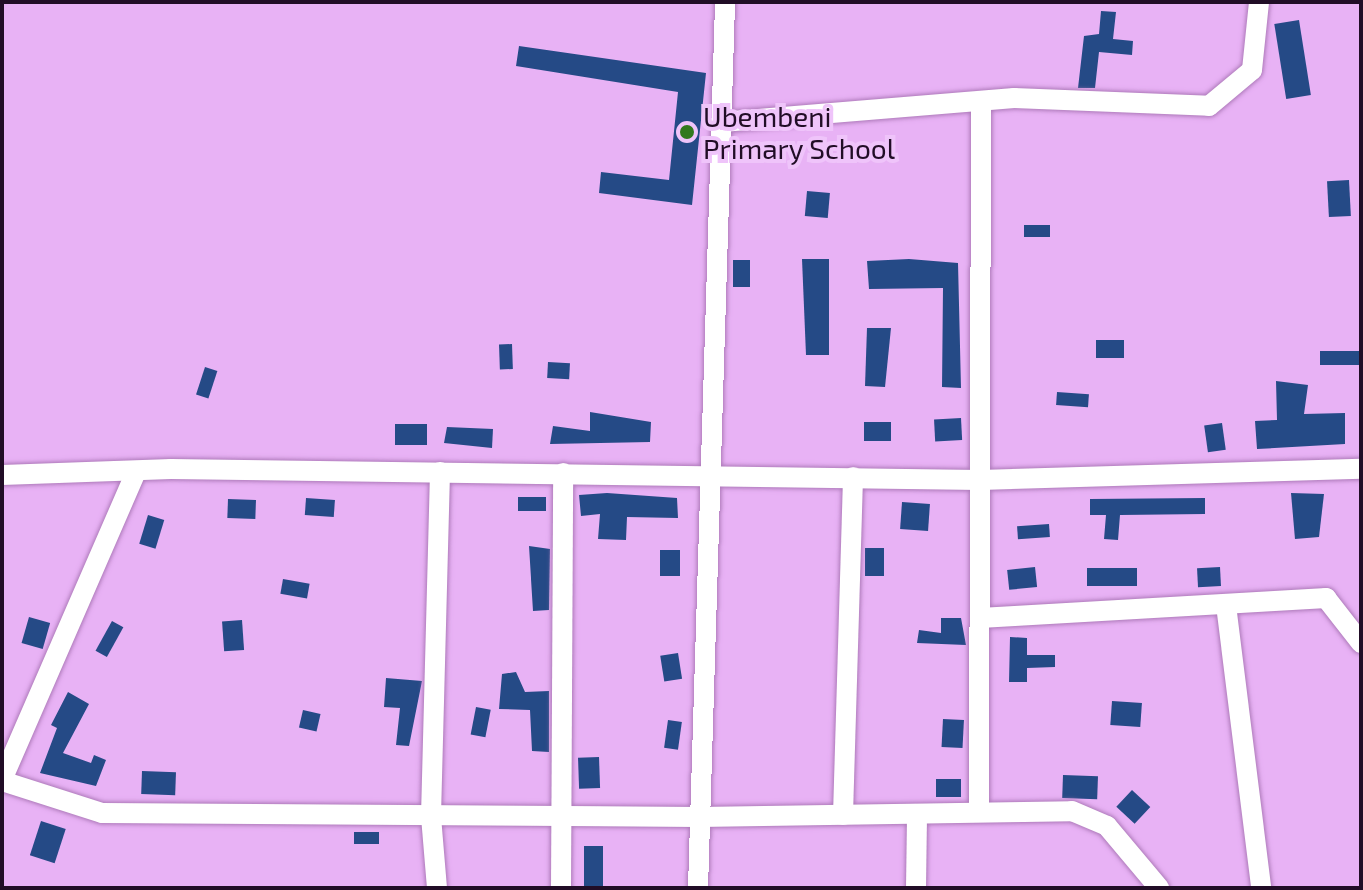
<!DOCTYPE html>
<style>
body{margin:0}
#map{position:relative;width:1363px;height:890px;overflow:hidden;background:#e8b2f5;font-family:"Exo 2",sans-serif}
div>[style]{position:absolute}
.building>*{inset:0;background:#254a86;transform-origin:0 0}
.roads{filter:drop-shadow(0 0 2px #ae7aba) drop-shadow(0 0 2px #ae7aba)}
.street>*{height:20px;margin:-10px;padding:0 10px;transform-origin:10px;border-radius:10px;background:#fff}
.dots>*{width:22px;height:22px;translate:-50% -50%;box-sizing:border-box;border:4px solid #efc4fa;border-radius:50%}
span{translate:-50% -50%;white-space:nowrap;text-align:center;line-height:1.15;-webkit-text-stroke:8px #efc4fa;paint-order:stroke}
.poi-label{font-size:28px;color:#210d26}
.left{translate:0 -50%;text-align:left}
.frame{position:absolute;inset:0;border:4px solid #210d26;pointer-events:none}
</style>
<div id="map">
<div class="building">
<div style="clip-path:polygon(1101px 11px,1116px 12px,1113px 39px,1133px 41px,1132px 55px,1099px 52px,1095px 88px,1078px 88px,1084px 36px,1099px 34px)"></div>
<div style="left:1299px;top:20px;width:76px;height:25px;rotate:81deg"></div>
<div style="clip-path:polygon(519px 46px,706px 73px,692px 205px,599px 193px,601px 172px,669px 180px,678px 92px,516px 66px)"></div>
<div style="left:1349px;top:180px;width:36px;height:22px;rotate:87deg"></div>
<div style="left:807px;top:191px;width:23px;height:25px;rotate:5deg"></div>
<div style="left:1024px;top:225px;width:26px;height:12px"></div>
<div style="clip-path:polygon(802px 259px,829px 259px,829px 355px,806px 355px)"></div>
<div style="clip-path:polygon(909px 259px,958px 263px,961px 388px,942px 387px,943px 288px,869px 289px,867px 261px)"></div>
<div style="left:733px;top:260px;width:17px;height:27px"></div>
<div style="clip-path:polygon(867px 328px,891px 328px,885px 387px,865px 386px)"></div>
<div style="left:1124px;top:340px;width:18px;height:28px;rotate:90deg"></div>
<div style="left:512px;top:344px;width:25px;height:13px;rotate:88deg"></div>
<div style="left:1320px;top:351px;width:39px;height:14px"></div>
<div style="left:548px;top:362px;width:22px;height:16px;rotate:3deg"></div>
<div style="left:205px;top:367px;width:13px;height:29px;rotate:18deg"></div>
<div style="clip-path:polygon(1276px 381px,1308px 385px,1304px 414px,1345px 413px,1345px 444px,1257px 449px,1255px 421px,1277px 420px)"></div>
<div style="left:1057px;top:392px;width:32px;height:13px;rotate:4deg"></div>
<div style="clip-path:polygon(590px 412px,651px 422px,650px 442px,550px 444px,553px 426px,590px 431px)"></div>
<div style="left:961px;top:418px;width:22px;height:27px;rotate:87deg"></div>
<div style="left:864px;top:422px;width:27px;height:19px"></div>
<div style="left:1222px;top:423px;width:27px;height:18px;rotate:82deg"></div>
<div style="left:395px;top:424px;width:32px;height:21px"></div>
<div style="clip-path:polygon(447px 427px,493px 429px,492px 448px,444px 443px)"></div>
<div style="clip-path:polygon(607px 493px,677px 498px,678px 518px,627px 517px,626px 540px,598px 539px,600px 514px,581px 516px,579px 495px)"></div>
<div style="clip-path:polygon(1291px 493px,1324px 494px,1319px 537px,1295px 539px)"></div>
<div style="left:518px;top:497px;width:28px;height:14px"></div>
<div style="left:306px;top:498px;width:29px;height:17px;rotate:4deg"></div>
<div style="clip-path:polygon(1205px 498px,1205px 514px,1120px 515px,1118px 540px,1104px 539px,1106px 515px,1090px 515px,1090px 499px)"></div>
<div style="left:228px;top:499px;width:28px;height:19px;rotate:2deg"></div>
<div style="left:902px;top:502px;width:28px;height:27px;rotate:4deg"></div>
<div style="left:148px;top:515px;width:17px;height:30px;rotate:17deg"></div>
<div style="left:1049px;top:524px;width:13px;height:32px;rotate:86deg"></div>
<div style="clip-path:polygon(529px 546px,550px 549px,549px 610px,533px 611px)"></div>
<div style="left:884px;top:548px;width:28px;height:19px;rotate:90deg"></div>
<div style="left:680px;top:550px;width:26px;height:20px;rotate:90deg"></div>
<div style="left:1035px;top:567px;width:20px;height:28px;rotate:84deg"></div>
<div style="left:1220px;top:567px;width:19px;height:23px;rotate:87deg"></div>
<div style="left:1087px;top:568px;width:50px;height:18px"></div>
<div style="left:283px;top:579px;width:27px;height:15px;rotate:10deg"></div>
<div style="left:29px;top:617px;width:22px;height:27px;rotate:16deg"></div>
<div style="clip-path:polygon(941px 618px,961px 618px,966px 645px,917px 643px,919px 630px,941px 633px)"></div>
<div style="left:242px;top:620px;width:30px;height:20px;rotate:86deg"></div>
<div style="left:112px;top:621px;width:13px;height:34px;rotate:29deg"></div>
<div style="clip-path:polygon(1010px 637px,1027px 638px,1027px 655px,1055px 655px,1055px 667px,1027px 668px,1027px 682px,1009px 682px)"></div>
<div style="left:678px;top:653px;width:26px;height:18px;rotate:81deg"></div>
<div style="clip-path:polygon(516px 672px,525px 692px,549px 691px,549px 752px,532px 751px,530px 710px,499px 709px,502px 674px)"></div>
<div style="clip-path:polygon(386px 678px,422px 681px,409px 746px,396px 745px,400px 708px,384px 707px)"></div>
<div style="clip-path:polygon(68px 692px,89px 704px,63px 753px,91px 763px,94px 755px,106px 760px,96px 786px,40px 773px,57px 728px,51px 725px)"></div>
<div style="left:1112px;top:701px;width:30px;height:24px;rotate:4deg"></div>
<div style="left:476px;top:707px;width:15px;height:28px;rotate:11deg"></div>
<div style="left:303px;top:710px;width:18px;height:18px;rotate:13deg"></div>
<div style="left:943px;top:719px;width:21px;height:28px;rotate:3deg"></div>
<div style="left:668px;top:720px;width:14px;height:28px;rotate:8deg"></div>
<div style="left:599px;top:757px;width:31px;height:21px;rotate:88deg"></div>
<div style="left:142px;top:771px;width:34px;height:23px;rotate:2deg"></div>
<div style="left:1063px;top:775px;width:35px;height:23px;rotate:2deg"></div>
<div style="left:961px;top:779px;width:18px;height:25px;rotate:90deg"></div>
<div style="left:1132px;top:790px;width:25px;height:23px;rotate:43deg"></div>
<div style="left:41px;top:821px;width:26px;height:36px;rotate:18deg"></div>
<div style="left:354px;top:832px;width:25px;height:12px"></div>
<div style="left:584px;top:846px;width:19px;height:42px"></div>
</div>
<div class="roads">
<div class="street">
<div style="left:722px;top:122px;width:293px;rotate:-4.7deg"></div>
<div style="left:1014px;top:98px;width:195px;rotate:2.3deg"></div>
<div style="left:1209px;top:106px;width:56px;rotate:-39.9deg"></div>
<div style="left:1252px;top:70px;width:68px;rotate:-84.1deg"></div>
<div style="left:2px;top:475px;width:169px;rotate:-2deg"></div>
<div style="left:171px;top:469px;width:809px;rotate:0.78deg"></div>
<div style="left:980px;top:480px;width:381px;rotate:-1.7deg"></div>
<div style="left:1226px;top:605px;width:285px;rotate:82.9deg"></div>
<div style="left:980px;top:618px;width:347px;rotate:-3.3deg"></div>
<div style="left:1326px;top:598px;width:57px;rotate:52.1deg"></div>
<div style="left:2px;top:780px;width:334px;rotate:-66.5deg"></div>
<div style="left:2px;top:781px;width:105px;rotate:17.7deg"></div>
<div style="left:102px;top:813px;width:597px;rotate:0.38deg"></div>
<div style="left:699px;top:817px;width:373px;rotate:-0.9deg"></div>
<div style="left:1072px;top:811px;width:38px;rotate:23deg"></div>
<div style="left:1107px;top:826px;width:81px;rotate:50deg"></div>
<div style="left:979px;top:812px;width:706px;rotate:-89.84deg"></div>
<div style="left:843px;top:815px;width:338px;rotate:-88.3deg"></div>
<div style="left:437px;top:888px;width:72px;rotate:-94.8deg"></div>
<div style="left:431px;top:816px;width:344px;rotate:-88.5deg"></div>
<div style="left:561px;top:888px;width:415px;rotate:-89.7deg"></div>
<div style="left:698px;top:888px;width:886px;rotate:-88.25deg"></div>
<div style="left:916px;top:888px;width:74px;rotate:-89.2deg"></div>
</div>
</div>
<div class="dots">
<div style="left:687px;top:132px;background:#32791d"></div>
</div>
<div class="poi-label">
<span class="left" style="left:703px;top:132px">Ubembeni<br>Primary School</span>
</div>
<div class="frame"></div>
</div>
